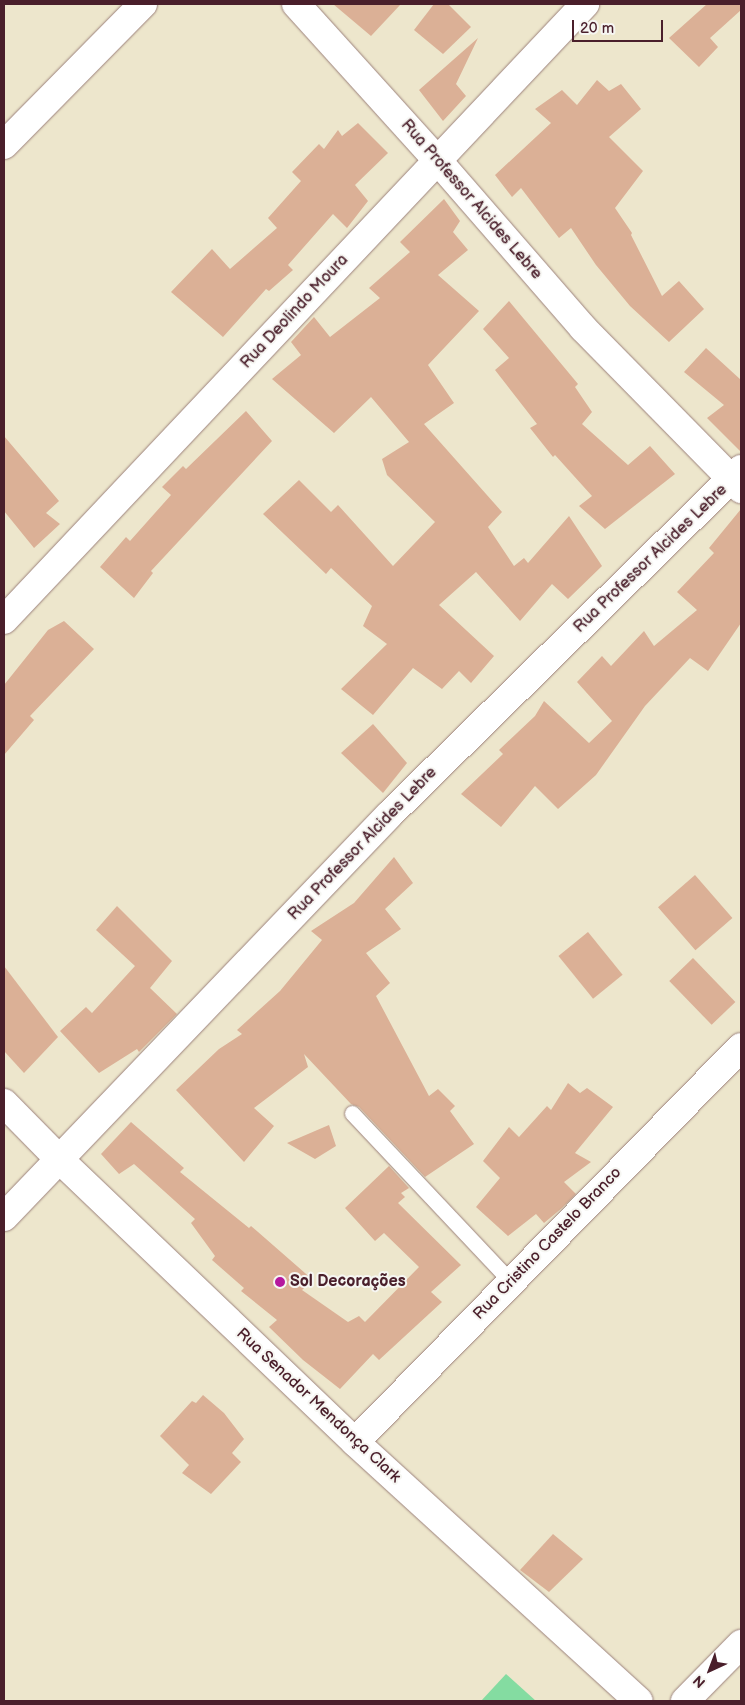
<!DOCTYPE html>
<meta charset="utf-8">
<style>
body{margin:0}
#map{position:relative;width:745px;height:1705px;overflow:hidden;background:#ede6cc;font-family:"Balsamiq Sans",sans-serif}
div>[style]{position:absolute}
.green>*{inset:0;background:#84dca1}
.building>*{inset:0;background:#dbb096;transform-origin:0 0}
.roads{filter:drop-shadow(0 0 1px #9c827c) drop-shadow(0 0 1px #9c827c)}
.lane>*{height:15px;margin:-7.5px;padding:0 7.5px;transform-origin:7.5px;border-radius:7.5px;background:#fff}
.street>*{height:28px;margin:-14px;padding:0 14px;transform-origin:14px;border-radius:14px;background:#fff}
.dots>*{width:14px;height:14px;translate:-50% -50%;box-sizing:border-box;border:2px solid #f6f6f2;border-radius:50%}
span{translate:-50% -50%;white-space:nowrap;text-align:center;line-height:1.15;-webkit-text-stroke:4px #f6f6f2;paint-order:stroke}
.street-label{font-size:16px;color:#4a1f2b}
.poi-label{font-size:16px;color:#4a1f2b;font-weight:700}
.left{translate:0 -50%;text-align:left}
.frame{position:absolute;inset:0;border:5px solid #4a1f2b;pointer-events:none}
.north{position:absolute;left:685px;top:1645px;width:50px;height:50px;-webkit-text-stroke:4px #f6f6f2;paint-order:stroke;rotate:223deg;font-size:14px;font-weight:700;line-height:20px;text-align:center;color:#4a1f2b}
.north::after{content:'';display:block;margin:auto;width:18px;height:22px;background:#4a1f2b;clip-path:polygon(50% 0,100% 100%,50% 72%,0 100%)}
.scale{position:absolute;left:572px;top:20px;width:91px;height:22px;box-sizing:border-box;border:2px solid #4a1f2b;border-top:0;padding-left:6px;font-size:15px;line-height:18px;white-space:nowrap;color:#4a1f2b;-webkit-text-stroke:4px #f6f6f2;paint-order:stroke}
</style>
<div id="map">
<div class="green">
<div style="clip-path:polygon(506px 1674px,536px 1701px,481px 1701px)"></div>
</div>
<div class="building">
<div style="clip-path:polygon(333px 4px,401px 4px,371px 36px)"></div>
<div style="clip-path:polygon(434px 4px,448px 4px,471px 27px,443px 54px,414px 30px)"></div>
<div style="clip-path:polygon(707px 4px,741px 4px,741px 10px,710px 38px,718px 47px,699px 67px,669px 38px)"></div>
<div style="clip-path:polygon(478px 38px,456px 84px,466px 96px,443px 121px,419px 90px)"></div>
<div style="clip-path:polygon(597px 80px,609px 91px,621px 84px,641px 109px,609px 137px,643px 171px,615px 208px,632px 233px,631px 235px,662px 296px,679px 281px,704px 309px,669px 342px,630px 306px,596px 265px,571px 228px,559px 238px,521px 188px,512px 197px,495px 175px,551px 123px,535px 109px,562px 90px,577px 105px)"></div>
<div style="clip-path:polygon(358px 123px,388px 153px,355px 185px,368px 201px,347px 228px,333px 214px,288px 265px,293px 270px,269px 291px,266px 289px,223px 337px,171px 292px,212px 249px,230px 269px,277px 228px,268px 218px,301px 181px,292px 172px,319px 144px,324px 149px,338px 130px,342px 136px)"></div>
<div style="clip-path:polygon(444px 199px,460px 221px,453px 232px,468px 250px,438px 275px,479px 311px,428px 365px,454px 403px,424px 424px,502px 512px,488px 527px,514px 566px,524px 558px,528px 563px,569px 516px,602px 566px,568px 599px,552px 584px,520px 621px,476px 572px,439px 605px,494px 656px,471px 683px,459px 671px,442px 689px,413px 668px,373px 715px,341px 689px,387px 644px,363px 626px,372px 606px,331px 568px,326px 574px,263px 514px,299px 480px,331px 512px,338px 505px,393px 566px,435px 522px,387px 475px,382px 459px,409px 442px,371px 397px,334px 433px,272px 379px,301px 355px,291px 342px,314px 317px,330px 337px,380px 298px,369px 288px,410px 252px,400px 242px)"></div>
<div style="clip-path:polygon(509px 301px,578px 384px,575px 387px,592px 412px,582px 424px,628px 465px,650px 446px,675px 474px,605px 529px,579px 506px,592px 496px,555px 455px,553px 457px,530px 428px,537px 424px,495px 370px,509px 358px,483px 329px)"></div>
<div style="clip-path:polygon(706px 348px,741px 380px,741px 452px,707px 418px,724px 405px,684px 372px)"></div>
<div style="clip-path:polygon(246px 411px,272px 441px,151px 571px,153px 573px,134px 598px,100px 567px,126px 537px,130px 541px,171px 495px,162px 487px,183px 466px,186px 469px)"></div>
<div style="clip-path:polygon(4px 436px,59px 501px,46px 513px,60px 524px,34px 548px,4px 511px)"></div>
<div style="clip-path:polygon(741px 509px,741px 623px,708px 671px,690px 658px,645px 706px,596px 775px,558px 809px,535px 786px,501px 827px,461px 794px,503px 754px,499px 750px,535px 716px,544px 701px,589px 743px,612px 721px,577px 682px,602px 656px,611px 666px,644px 631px,654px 646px,697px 610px,677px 592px,714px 553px,709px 548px)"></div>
<div style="clip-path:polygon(64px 621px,94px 649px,30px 716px,34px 720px,4px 755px,4px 685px,48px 630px)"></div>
<div style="clip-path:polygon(373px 724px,407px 763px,383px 793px,341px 753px)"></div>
<div style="clip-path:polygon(394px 857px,413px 883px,385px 909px,401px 929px,366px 953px,390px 983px,376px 996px,429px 1096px,438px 1089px,455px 1106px,450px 1111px,474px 1144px,425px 1177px,359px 1107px,351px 1104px,304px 1054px,308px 1067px,254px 1108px,274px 1126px,244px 1162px,176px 1090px,219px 1049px,242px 1034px,237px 1030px,280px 991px,322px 940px,311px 931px,354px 903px)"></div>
<div style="left:695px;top:875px;width:57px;height:49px;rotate:49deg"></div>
<div style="clip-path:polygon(117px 906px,172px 961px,150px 988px,177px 1014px,139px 1052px,137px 1049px,99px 1073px,60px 1031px,86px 1007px,92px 1013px,135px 966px,96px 930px)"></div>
<div style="left:588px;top:932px;width:55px;height:38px;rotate:51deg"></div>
<div style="left:693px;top:958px;width:61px;height:33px;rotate:46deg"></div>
<div style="clip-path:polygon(4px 966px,58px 1037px,24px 1073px,4px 1051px)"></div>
<div style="clip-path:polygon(568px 1083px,580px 1093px,587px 1088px,613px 1107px,575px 1153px,591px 1162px,564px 1182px,576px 1194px,562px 1208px,544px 1223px,536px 1214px,508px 1236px,476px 1207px,500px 1178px,483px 1161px,509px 1127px,519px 1137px,547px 1106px,551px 1110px)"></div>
<div style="clip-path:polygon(131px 1122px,184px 1168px,180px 1172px,249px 1228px,251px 1226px,313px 1280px,302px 1290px,348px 1322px,359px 1316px,365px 1322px,419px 1267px,384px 1233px,375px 1241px,345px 1208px,389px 1166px,409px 1188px,401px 1193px,405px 1197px,398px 1203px,461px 1265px,431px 1292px,442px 1302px,379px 1360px,373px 1354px,340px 1389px,303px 1360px,269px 1327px,277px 1320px,241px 1291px,244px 1288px,212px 1260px,215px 1256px,191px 1223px,195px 1219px,134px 1164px,119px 1174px,101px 1154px)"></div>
<div style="clip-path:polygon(329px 1125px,336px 1146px,315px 1159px,287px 1143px)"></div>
<div style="clip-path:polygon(203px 1395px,224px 1413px,244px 1439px,232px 1453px,241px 1462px,211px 1494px,182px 1473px,189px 1465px,160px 1436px,192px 1401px,196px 1403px)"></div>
<div style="clip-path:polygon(553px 1534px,583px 1559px,549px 1592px,520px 1570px)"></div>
</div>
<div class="roads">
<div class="lane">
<div style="left:352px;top:1113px;width:232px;rotate:46.7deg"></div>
</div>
<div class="street">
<div style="left:296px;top:4px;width:212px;rotate:47.9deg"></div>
<div style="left:438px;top:161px;width:221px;rotate:49deg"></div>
<div style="left:583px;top:328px;width:226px;rotate:45.5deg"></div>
<div style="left:4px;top:145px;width:198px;rotate:-45.4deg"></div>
<div style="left:4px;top:620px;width:847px;rotate:-46.67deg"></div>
<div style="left:4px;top:1103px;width:78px;rotate:45.5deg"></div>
<div style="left:59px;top:1159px;width:410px;rotate:43.7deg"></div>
<div style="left:355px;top:1442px;width:384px;rotate:42.4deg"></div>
<div style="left:4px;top:1217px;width:557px;rotate:-46.24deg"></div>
<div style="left:389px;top:815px;width:494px;rotate:-44.5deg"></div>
<div style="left:355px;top:1442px;width:552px;rotate:-45.66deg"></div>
<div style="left:685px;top:1701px;width:80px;rotate:-45.5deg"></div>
</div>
</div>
<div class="dots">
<div style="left:280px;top:1282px;background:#b5179e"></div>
</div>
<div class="street-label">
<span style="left:471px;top:200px;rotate:49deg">Rua Professor Alcides Lebre</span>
<span style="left:295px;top:312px;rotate:-47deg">Rua Deolindo Moura</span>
<span style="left:651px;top:559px;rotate:-44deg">Rua Professor Alcides Lebre</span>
<span style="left:363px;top:844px;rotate:-46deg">Rua Professor Alcides Lebre</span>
<span style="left:548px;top:1244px;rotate:-46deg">Rua Cristino Castelo Branco</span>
<span style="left:318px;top:1406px;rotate:43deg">Rua Senador Mendonça Clark</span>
</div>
<div class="poi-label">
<span class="left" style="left:290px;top:1282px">Sol Decorações</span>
</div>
<div class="frame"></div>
<div class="north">N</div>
<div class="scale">20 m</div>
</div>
